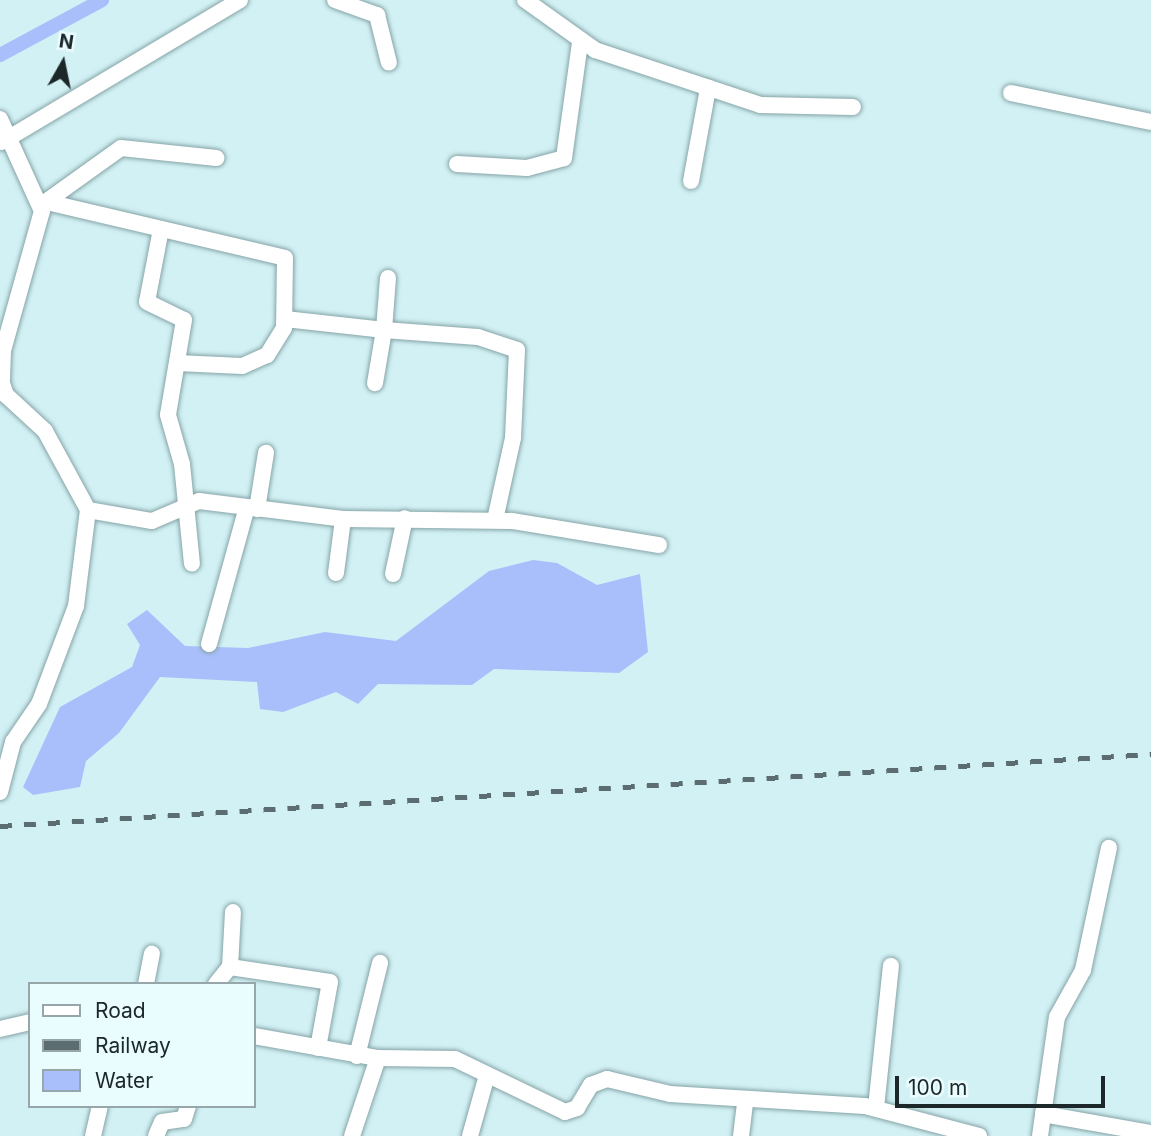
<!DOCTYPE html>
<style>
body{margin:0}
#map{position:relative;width:1151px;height:1136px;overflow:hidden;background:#d2f1f4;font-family:Inter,sans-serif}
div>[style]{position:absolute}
.water>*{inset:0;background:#a9bffb}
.canal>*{height:14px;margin:-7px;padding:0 7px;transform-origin:7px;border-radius:7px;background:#a9bffb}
.roads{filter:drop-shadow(0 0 2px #86a4a7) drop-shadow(0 0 2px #86a4a7)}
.street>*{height:16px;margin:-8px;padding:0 8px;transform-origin:8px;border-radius:8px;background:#fff}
.rail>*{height:4.5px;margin-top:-2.25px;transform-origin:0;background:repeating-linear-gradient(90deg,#5b6d70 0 12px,transparent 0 24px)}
span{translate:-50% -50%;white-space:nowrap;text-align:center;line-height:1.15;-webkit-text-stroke:5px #e9fcfe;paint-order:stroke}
.legend{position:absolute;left:28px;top:982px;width:228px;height:126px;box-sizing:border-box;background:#e9fcfe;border:2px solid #97a7a9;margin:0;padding:9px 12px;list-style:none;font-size:21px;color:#1c2729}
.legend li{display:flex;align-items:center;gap:14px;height:35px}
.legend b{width:35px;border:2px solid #97a7a9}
.north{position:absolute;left:28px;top:28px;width:70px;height:70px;-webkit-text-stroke:5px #e9fcfe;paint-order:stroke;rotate:9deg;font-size:19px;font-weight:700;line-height:28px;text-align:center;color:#1c2729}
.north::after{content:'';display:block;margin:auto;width:24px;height:32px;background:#1c2729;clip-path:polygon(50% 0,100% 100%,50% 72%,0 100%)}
.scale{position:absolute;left:895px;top:1076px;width:210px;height:32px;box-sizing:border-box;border:4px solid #1c2729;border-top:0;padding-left:9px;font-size:21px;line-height:24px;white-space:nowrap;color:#1c2729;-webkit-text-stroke:5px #e9fcfe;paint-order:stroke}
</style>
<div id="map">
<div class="water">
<div style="clip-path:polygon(533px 560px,557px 563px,597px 585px,640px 574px,648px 652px,619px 673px,494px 669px,472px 685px,378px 684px,358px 704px,336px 692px,283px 712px,260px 709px,257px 682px,160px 677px,119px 733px,86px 761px,80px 787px,33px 795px,23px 787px,60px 707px,132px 667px,140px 645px,127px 624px,147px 610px,185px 646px,248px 648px,325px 632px,396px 641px,489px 571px)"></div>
</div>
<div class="canal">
<div style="left:0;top:55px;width:116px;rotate:-28.3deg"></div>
</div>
<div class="roads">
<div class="street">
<div style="left:335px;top:0;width:45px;rotate:19.7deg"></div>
<div style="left:377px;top:15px;width:49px;rotate:76deg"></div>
<div style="left:525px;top:0;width:86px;rotate:35.5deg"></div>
<div style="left:595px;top:50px;width:174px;rotate:18.4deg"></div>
<div style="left:760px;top:105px;width:93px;rotate:1.2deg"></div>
<div style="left:1011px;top:93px;width:143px;rotate:11.7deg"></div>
<div style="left:0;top:119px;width:101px;rotate:65.5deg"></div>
<div style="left:42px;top:211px;width:145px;rotate:105.6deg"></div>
<div style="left:3px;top:351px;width:32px;rotate:92deg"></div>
<div style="left:2px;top:383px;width:13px;rotate:72deg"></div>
<div style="left:6px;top:395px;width:53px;rotate:42.7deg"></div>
<div style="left:45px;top:431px;width:90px;rotate:61.4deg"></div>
<div style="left:88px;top:510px;width:65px;rotate:9.8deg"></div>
<div style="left:152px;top:521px;width:51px;rotate:-23.1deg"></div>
<div style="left:199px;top:501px;width:145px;rotate:7.1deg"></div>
<div style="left:343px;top:519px;width:169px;rotate:0.7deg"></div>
<div style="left:512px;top:521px;width:149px;rotate:9.3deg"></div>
<div style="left:2px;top:142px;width:277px;rotate:-30.8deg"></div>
<div style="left:457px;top:164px;width:70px;rotate:3.3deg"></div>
<div style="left:527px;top:168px;width:38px;rotate:-15deg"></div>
<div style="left:564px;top:158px;width:116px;rotate:-82.1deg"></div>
<div style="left:691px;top:181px;width:95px;rotate:-79.6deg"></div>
<div style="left:47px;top:201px;width:91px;rotate:-35.6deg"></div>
<div style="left:121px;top:148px;width:96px;rotate:6deg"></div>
<div style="left:51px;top:203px;width:240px;rotate:13.2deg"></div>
<div style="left:285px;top:258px;width:70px;rotate:90.8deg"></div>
<div style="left:284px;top:328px;width:32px;rotate:122deg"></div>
<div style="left:267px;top:355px;width:27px;rotate:156deg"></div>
<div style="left:242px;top:366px;width:65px;rotate:-177.4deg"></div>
<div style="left:161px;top:229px;width:74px;rotate:100.9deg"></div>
<div style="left:147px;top:302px;width:41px;rotate:25.9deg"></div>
<div style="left:184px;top:320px;width:96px;rotate:99.6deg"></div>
<div style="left:168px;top:415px;width:51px;rotate:74.1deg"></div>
<div style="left:182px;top:464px;width:100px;rotate:84.3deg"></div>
<div style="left:388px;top:278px;width:52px;rotate:94.4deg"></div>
<div style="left:384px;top:330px;width:94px;rotate:4.3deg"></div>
<div style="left:478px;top:337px;width:41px;rotate:18.4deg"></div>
<div style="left:517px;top:350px;width:88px;rotate:92.6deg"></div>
<div style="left:513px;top:438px;width:84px;rotate:102.4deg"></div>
<div style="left:285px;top:319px;width:100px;rotate:6.3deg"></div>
<div style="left:384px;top:330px;width:54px;rotate:99.6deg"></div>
<div style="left:257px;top:509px;width:57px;rotate:-80.9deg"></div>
<div style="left:336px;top:573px;width:54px;rotate:-82.6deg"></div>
<div style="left:393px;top:574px;width:57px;rotate:-77.9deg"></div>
<div style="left:209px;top:644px;width:142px;rotate:-74.5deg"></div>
<div style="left:0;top:792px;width:52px;rotate:-75.4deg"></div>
<div style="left:13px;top:742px;width:46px;rotate:-55.6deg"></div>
<div style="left:39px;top:704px;width:105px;rotate:-69.3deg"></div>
<div style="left:76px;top:606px;width:97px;rotate:-82.9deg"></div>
<div style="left:230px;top:967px;width:101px;rotate:8.5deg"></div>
<div style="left:330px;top:982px;width:67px;rotate:100.3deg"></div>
<div style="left:146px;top:984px;width:31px;rotate:-79deg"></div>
<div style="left:216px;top:984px;width:22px;rotate:-51deg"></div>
<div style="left:230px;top:967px;width:55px;rotate:-86.9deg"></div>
<div style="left:0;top:1029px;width:31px;rotate:-13deg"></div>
<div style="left:254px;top:1036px;width:126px;rotate:10.1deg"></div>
<div style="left:378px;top:1058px;width:77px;rotate:0.7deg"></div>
<div style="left:455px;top:1059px;width:122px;rotate:25.7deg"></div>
<div style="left:565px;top:1112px;width:13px;rotate:-18deg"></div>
<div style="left:577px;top:1108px;width:27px;rotate:-59deg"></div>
<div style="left:591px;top:1085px;width:17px;rotate:-21deg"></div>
<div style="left:607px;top:1079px;width:65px;rotate:13.4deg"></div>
<div style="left:670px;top:1094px;width:195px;rotate:3.5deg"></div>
<div style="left:865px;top:1106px;width:118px;rotate:14.7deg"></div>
<div style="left:357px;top:1056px;width:96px;rotate:-76.1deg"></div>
<div style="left:876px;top:1108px;width:143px;rotate:-84deg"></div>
<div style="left:1043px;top:1114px;width:110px;rotate:10deg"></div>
<div style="left:93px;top:1136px;width:31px;rotate:-77deg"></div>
<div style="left:156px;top:1136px;width:15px;rotate:-67deg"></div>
<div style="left:162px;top:1122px;width:22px;rotate:-8deg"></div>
<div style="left:184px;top:1119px;width:14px;rotate:-73deg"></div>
<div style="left:352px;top:1136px;width:82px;rotate:-71.6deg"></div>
<div style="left:470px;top:1136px;width:63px;rotate:-74.4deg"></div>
<div style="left:741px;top:1136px;width:35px;rotate:-83deg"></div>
<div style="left:1040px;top:1136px;width:120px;rotate:-81.9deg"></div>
<div style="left:1057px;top:1017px;width:54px;rotate:-61deg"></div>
<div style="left:1083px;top:970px;width:125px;rotate:-78deg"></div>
</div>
</div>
<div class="rail">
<div style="left:0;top:826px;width:1153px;rotate:-3.58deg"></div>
</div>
<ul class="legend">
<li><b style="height:9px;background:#fff"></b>Road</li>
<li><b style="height:9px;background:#5b6d70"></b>Railway</li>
<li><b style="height:19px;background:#a9bffb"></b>Water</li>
</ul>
<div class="north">N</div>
<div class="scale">100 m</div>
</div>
